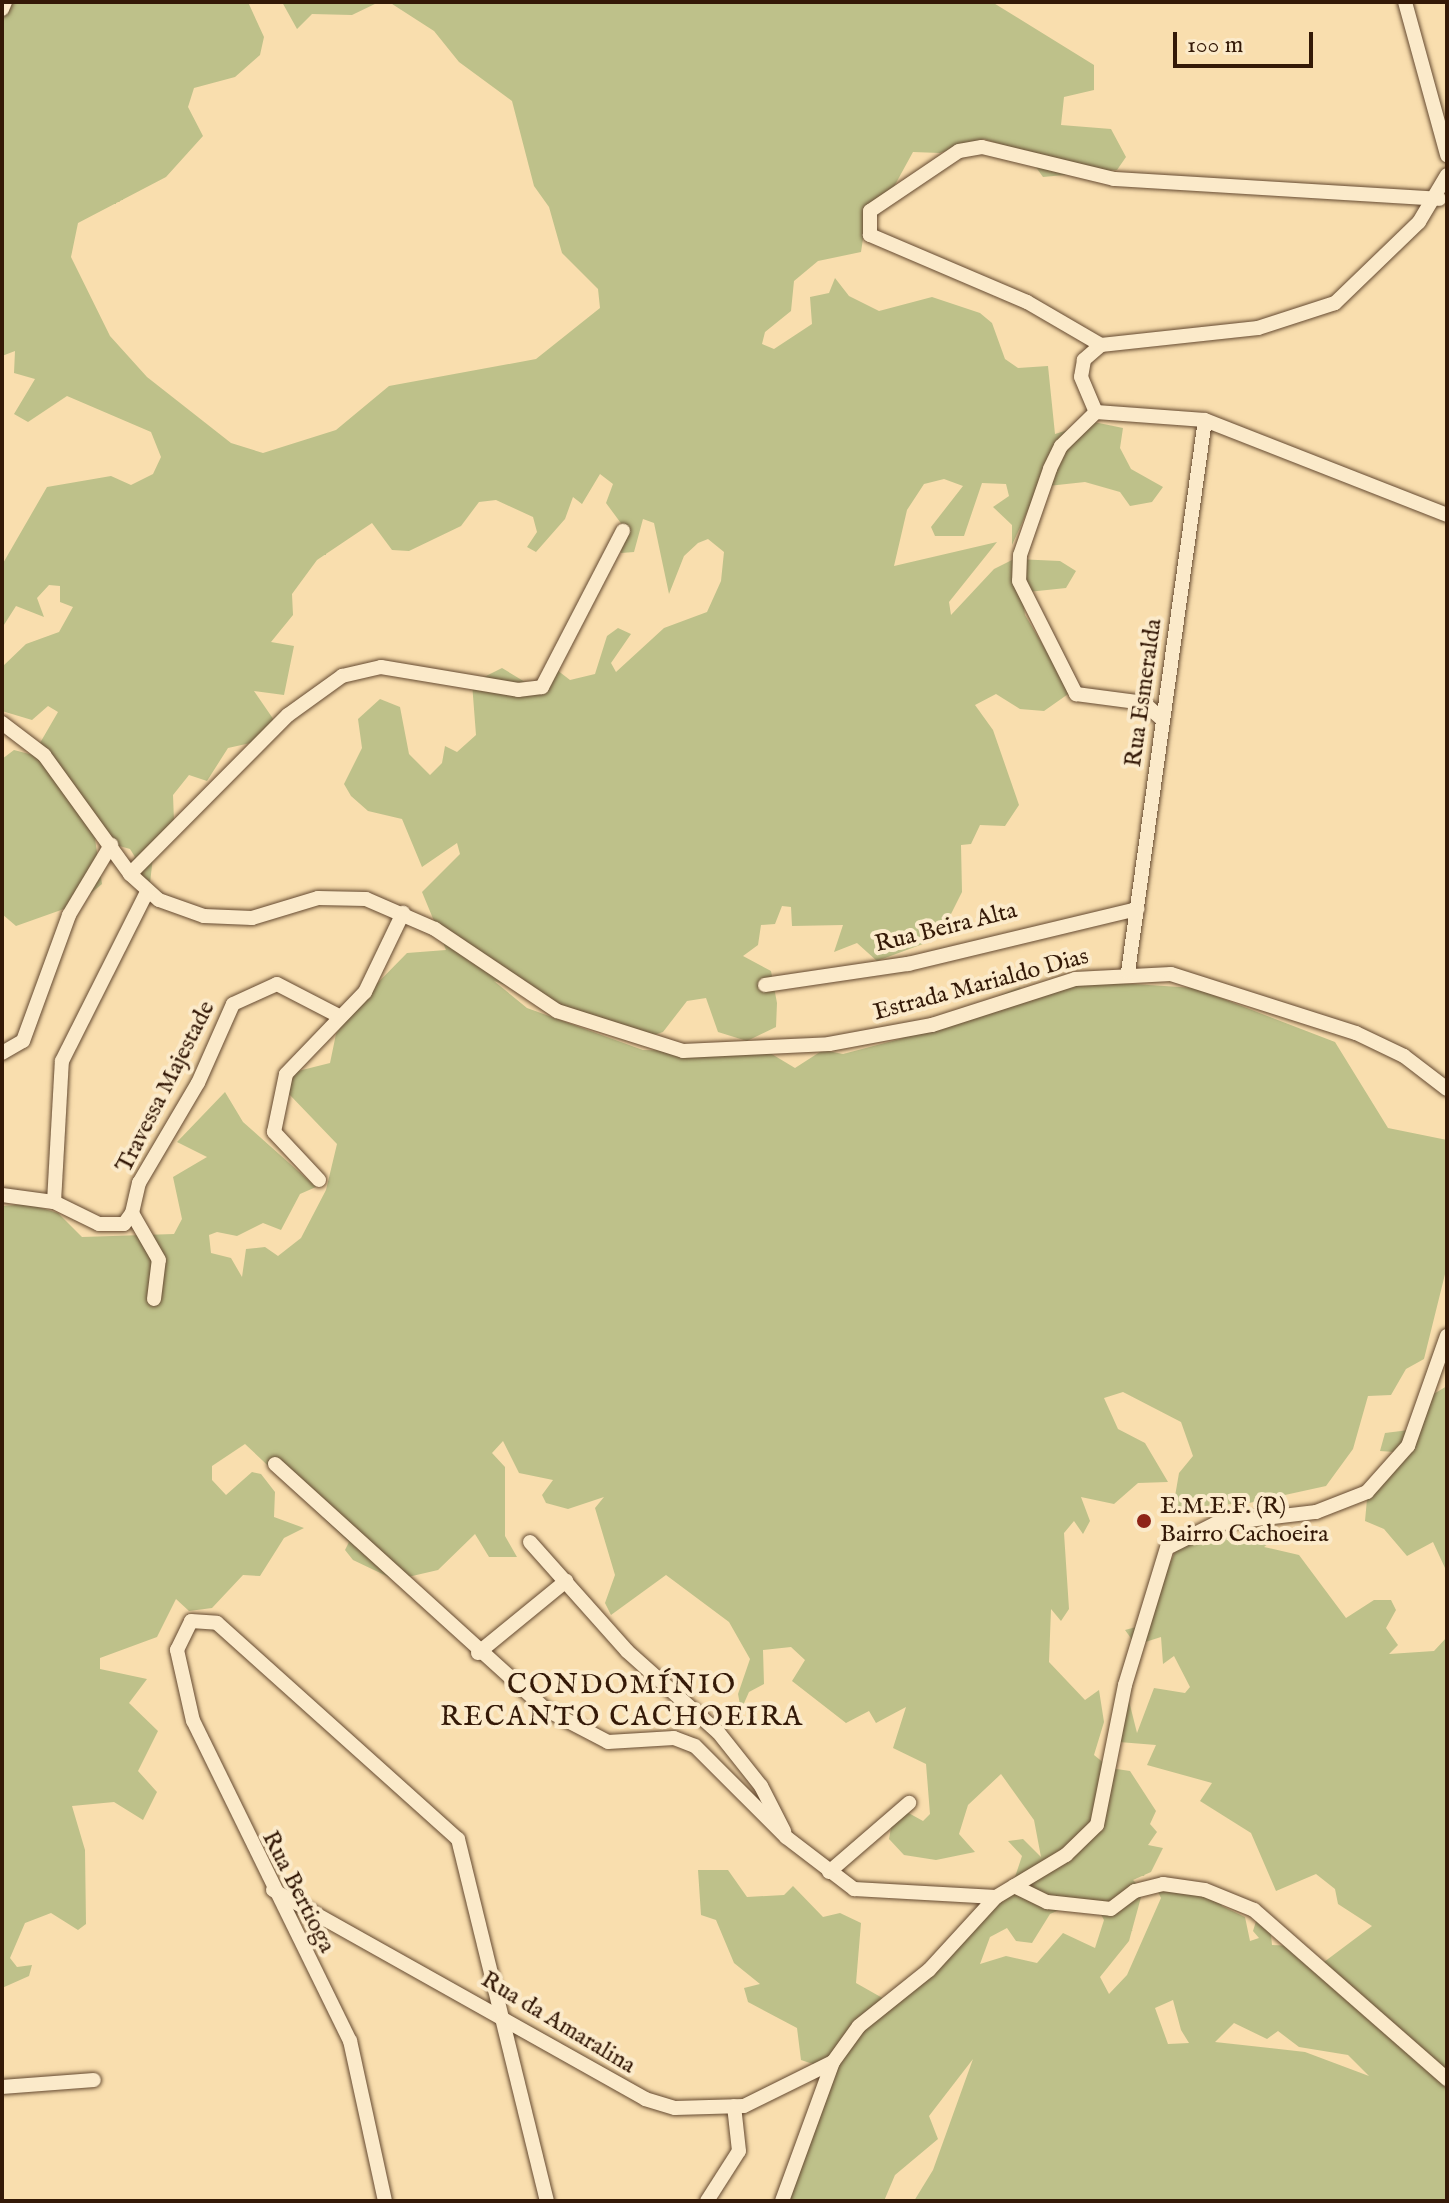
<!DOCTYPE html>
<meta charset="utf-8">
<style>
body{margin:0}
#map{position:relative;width:1449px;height:2203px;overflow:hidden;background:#f9deae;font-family:"IM FELL English",serif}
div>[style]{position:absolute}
.green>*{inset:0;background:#bec18a}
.roads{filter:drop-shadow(0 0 2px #654a31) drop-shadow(0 0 2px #654a31)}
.minor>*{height:14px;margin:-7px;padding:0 7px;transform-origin:7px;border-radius:7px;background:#fbeaca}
.dots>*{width:22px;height:22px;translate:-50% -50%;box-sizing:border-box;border:4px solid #fbeaca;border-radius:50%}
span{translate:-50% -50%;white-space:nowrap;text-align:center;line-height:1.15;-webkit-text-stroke:8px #fbeaca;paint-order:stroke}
.street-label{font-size:24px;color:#341907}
.poi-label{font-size:24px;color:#341907}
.left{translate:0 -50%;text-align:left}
.quarter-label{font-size:28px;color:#341907;letter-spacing:2px}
.frame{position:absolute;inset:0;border:4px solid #341907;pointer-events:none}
.scale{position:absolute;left:1173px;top:32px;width:140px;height:36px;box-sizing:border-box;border:4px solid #341907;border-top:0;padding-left:10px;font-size:24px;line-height:28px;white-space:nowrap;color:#341907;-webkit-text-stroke:6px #fbeaca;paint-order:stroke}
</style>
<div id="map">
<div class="green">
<div style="clip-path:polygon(evenodd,2px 2px,248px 2px,264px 37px,260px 55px,235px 77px,194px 88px,188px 107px,203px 136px,166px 177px,78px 223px,71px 257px,110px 336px,147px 377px,231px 443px,263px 453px,336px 430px,389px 386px,536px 359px,600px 308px,598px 289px,562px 253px,549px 207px,534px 186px,512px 101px,459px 62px,434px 31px,389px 2px,992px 2px,1094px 65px,1094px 90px,1064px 97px,1061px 125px,1111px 129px,1126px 157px,1117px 170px,1043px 177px,1025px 152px,984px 139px,940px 153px,913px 152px,879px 214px,866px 219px,861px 252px,818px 261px,794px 281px,791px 311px,765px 332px,762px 344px,774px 349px,812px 324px,810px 297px,829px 293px,835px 278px,849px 296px,879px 311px,932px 297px,980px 313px,992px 323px,1005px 359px,1018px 368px,1048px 366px,1055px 434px,1094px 422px,1123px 428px,1120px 448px,1131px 469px,1163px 487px,1152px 502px,1130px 506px,1120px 492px,1085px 482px,1048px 486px,1033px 499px,1012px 545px,1012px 525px,993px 507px,1009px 496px,1006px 484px,982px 483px,964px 536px,935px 536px,931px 527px,963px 486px,944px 479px,924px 484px,907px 510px,894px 566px,997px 542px,949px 602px,951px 615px,994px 569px,1014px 559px,1060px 561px,1076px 571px,1066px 588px,1028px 592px,1023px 600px,1025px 615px,1071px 692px,1044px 711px,1020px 709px,996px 694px,975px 705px,993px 730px,1019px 805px,1005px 826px,980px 825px,971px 844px,961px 845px,962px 892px,939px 938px,877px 961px,857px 943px,834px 952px,843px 925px,792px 926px,791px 907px,782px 906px,775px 924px,761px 925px,758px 945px,743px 956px,771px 971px,777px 1003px,776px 1027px,747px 1041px,718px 1032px,706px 998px,687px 1001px,663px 1032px,648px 1037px,494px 981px,527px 1008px,643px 1050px,770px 1053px,795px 1068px,823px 1050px,843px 1054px,900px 1039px,1020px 987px,1022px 993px,1072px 980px,1195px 988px,1335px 1042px,1388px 1128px,1447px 1140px,1447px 1266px,1424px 1359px,1406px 1369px,1391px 1395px,1368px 1396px,1353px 1449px,1326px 1486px,1249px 1503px,1173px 1508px,1179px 1473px,1193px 1456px,1181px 1422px,1123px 1392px,1104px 1398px,1118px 1429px,1145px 1443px,1168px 1482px,1138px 1483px,1114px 1504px,1081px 1497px,1090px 1521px,1083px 1534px,1074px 1521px,1064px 1533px,1069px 1609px,1061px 1621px,1051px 1609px,1049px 1662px,1085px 1700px,1099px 1690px,1104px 1722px,1094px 1755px,1110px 1768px,1130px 1771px,1156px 1811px,1150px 1824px,1157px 1832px,1148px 1845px,1163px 1848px,1151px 1872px,1133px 1880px,1143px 1890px,1129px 1941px,1100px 1977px,1109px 1994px,1127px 1975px,1161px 1898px,1157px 1890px,1217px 1893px,1222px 1906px,1245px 1917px,1250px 1941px,1259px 1938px,1253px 1931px,1257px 1918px,1270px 1925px,1272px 1945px,1296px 1946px,1324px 1962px,1372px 1926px,1338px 1904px,1335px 1889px,1316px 1874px,1276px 1891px,1251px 1833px,1200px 1801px,1212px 1783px,1147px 1765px,1156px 1745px,1119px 1742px,1113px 1710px,1118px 1696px,1129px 1701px,1137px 1733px,1154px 1688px,1185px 1693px,1190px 1687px,1174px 1656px,1163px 1664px,1161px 1637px,1136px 1645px,1125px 1630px,1140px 1626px,1178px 1546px,1223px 1537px,1273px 1540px,1264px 1547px,1299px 1555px,1346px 1618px,1374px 1600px,1391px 1600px,1396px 1610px,1386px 1628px,1398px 1645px,1389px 1654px,1434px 1651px,1447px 1637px,1447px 2201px,914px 2201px,933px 2170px,973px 2059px,929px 2116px,938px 2139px,895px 2175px,884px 2201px,780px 2201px,816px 2111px,822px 2067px,801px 2060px,797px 2028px,748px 2002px,744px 1988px,760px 1984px,734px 1963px,716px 1920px,701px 1915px,698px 1870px,728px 1870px,747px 1897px,784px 1895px,793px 1886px,823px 1917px,840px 1913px,861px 1923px,856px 1983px,886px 2000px,946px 1949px,982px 1900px,1013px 1883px,1022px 1856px,1008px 1841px,1023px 1839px,1041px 1857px,1034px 1820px,1001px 1774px,968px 1805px,959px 1834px,975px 1852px,936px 1860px,904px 1855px,889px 1839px,892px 1822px,905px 1811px,923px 1821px,930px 1814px,926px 1764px,893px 1748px,906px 1707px,876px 1723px,869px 1711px,846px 1723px,792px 1681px,805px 1660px,791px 1647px,763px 1650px,764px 1684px,749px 1692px,741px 1710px,738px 1694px,750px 1659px,729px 1622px,666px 1575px,611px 1615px,605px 1603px,615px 1575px,595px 1508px,604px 1497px,568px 1509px,546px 1503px,542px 1495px,553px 1480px,519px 1473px,503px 1441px,492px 1453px,505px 1467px,505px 1536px,517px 1557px,489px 1557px,475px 1534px,438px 1570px,395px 1580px,353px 1560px,345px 1550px,349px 1542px,245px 1444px,212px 1466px,212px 1480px,226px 1495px,252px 1472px,261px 1474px,275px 1492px,274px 1517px,304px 1528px,284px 1538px,260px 1576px,243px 1575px,212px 1608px,189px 1611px,176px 1599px,157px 1637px,100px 1658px,100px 1669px,147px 1679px,129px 1703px,158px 1731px,138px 1771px,157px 1792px,143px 1820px,114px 1802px,72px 1806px,85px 1850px,86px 1924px,78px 1930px,51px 1913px,25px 1923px,10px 1958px,17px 1967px,32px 1965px,29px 1976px,2px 1988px,2px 1206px,28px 1204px,58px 1213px,82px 1237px,174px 1234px,182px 1219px,173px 1177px,207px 1157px,177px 1142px,225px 1092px,243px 1122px,316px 1187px,300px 1194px,281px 1230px,263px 1223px,237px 1236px,217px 1232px,209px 1235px,211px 1253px,231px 1258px,242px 1277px,246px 1249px,265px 1247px,278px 1256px,301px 1238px,326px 1190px,337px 1144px,288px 1093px,294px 1072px,330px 1063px,336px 1034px,355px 1006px,407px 953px,446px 950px,422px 892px,460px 854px,457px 843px,422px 867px,402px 819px,368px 811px,351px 796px,344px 784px,362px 748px,358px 719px,380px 699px,400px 707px,409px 754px,430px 775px,442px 763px,445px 746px,457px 752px,476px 735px,472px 683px,502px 668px,535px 688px,557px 670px,570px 680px,595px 674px,607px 636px,618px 628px,631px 634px,611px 663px,616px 672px,664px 628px,707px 612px,721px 581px,724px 552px,708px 539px,698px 543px,684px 556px,669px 594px,654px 523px,643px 519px,634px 552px,621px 553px,623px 526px,606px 503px,613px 484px,600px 474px,582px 504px,573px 497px,565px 519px,536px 552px,527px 547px,537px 532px,533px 517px,496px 500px,479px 502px,461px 526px,409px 551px,392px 550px,372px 523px,317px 560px,292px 594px,293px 615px,271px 642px,294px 646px,284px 695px,254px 691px,276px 723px,255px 742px,228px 748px,207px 781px,189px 775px,173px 795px,174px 821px,154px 848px,150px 883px,126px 870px,135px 857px,130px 849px,95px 839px,102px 884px,78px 904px,16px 926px,2px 914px,2px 759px,14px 750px,33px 755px,58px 712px,48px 706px,32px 720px,2px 711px,2px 667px,26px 644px,59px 632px,73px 607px,60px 602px,60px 586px,49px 585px,37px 598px,44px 617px,16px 606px,2px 628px,2px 565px,47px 487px,111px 476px,131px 485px,153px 474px,161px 457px,151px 432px,67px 396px,28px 422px,14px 414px,35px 379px,14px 373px,15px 351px,2px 356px,2px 2px,1075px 1903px,1099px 1911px,1104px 1920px,1095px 1948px,1063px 1933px,1037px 1963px,1006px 1956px,980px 1964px,990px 1937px,1007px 1928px,1016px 1941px,1032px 1943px,1050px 1914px,1075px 1903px,2px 2px,1173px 2000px,1181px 2030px,1189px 2043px,1168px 2044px,1155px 2008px,1173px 2000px,2px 2px,1234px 2023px,1267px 2039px,1278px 2031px,1299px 2047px,1348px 2055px,1369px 2076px,1305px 2052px,1215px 2042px,1234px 2023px)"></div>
<div style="clip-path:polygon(282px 2px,379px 2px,352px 15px,312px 14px,297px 29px)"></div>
<div style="clip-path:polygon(1447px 1386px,1447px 1568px,1445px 1568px,1433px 1542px,1407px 1556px,1384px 1529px,1365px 1521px,1368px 1488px,1394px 1452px,1380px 1451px,1385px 1433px,1409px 1430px,1422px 1401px)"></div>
</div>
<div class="roads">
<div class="minor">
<div style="left:1405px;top:2px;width:159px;rotate:74.6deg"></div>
<div style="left:2px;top:9px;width:8px;rotate:-67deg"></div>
<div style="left:1447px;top:175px;width:55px;rotate:120.8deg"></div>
<div style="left:1419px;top:222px;width:117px;rotate:136deg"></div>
<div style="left:1335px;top:303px;width:81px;rotate:162deg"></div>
<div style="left:1258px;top:328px;width:158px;rotate:173.8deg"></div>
<div style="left:1101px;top:345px;width:23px;rotate:139deg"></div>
<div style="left:1084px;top:360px;width:17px;rotate:100deg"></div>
<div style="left:1081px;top:377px;width:38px;rotate:67deg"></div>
<div style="left:1096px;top:412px;width:109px;rotate:4.2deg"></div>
<div style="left:1205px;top:420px;width:260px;rotate:21.4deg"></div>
<div style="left:1101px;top:345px;width:86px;rotate:-149.8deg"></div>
<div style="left:1027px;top:302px;width:171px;rotate:-156.9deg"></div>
<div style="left:870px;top:235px;width:24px;rotate:-90deg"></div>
<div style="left:870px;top:211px;width:107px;rotate:-34deg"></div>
<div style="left:959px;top:151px;width:23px;rotate:-10deg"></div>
<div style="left:982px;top:147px;width:136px;rotate:13.6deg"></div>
<div style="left:1114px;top:179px;width:326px;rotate:3.5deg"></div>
<div style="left:1096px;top:412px;width:49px;rotate:135.8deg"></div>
<div style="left:1061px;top:446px;width:25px;rotate:116deg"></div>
<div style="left:1050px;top:469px;width:91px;rotate:109.2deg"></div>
<div style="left:1020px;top:555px;width:26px;rotate:92deg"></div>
<div style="left:1019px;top:581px;width:127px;rotate:63.2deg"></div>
<div style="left:1076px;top:694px;width:69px;rotate:7.5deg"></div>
<div style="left:1144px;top:703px;width:24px;rotate:42deg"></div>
<div style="left:2px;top:723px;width:53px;rotate:37.3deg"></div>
<div style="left:44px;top:755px;width:147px;rotate:54.1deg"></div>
<div style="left:130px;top:874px;width:39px;rotate:42deg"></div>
<div style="left:159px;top:900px;width:48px;rotate:19.6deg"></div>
<div style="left:204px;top:916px;width:48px;rotate:2.4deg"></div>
<div style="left:252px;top:918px;width:69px;rotate:-16.9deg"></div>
<div style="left:318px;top:898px;width:48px;rotate:1.2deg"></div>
<div style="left:366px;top:899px;width:75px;rotate:23.5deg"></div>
<div style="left:435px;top:929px;width:147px;rotate:33.9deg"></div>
<div style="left:557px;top:1011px;width:132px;rotate:17.6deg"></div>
<div style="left:683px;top:1051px;width:146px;rotate:-2.7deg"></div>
<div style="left:829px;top:1044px;width:105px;rotate:-10.5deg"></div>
<div style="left:932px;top:1025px;width:150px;rotate:-17.8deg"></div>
<div style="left:1075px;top:979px;width:96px;rotate:-3deg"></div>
<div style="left:1171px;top:974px;width:194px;rotate:17.7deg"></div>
<div style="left:1356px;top:1033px;width:53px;rotate:25.6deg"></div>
<div style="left:1404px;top:1056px;width:54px;rotate:37.5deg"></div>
<div style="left:130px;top:874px;width:224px;rotate:-45.2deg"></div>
<div style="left:288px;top:715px;width:67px;rotate:-35.8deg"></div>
<div style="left:342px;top:676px;width:40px;rotate:-13deg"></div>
<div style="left:381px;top:667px;width:139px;rotate:9.5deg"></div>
<div style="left:518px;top:690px;width:24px;rotate:-7deg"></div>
<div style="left:542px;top:687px;width:176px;rotate:-62.6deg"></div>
<div style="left:1128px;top:972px;width:557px;rotate:-82.06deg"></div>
<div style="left:765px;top:985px;width:145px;rotate:-8.4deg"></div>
<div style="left:908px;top:964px;width:236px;rotate:-13.5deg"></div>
<div style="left:2px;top:1053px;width:24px;rotate:-30deg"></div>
<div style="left:23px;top:1041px;width:134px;rotate:-69.9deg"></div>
<div style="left:69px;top:915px;width:82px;rotate:-59deg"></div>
<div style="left:319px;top:1180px;width:66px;rotate:-133.2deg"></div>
<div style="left:274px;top:1132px;width:59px;rotate:-78.3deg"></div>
<div style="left:286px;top:1074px;width:114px;rotate:-46.1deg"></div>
<div style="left:365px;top:992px;width:88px;rotate:-64.3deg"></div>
<div style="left:2px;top:1195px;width:52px;rotate:7.7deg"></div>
<div style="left:54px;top:1202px;width:50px;rotate:26.1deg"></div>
<div style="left:99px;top:1224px;width:25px"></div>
<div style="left:124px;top:1224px;width:14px;rotate:-54deg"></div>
<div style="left:54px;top:1202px;width:141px;rotate:-86.8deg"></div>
<div style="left:62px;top:1061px;width:189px;rotate:-63.3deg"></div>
<div style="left:154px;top:1299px;width:39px;rotate:-83deg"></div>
<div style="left:159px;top:1260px;width:54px;rotate:-119.9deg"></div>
<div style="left:132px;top:1213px;width:31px;rotate:-77deg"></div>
<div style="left:139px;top:1183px;width:116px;rotate:-59.5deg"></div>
<div style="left:198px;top:1083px;width:86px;rotate:-66.1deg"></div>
<div style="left:233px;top:1004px;width:48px;rotate:-24.4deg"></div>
<div style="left:277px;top:984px;width:68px;rotate:27.3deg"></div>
<div style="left:275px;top:1464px;width:365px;rotate:42.2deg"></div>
<div style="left:545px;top:1709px;width:71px;rotate:27.6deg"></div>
<div style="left:608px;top:1742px;width:66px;rotate:-3.5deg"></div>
<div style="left:674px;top:1738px;width:22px;rotate:21deg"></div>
<div style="left:695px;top:1746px;width:129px;rotate:45deg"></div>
<div style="left:786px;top:1837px;width:86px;rotate:37.4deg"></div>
<div style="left:854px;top:1889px;width:142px;rotate:3.2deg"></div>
<div style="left:530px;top:1542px;width:146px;rotate:48.3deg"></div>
<div style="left:627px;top:1651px;width:122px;rotate:41.7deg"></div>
<div style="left:718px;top:1732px;width:69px;rotate:51.5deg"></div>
<div style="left:761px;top:1786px;width:51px;rotate:62.9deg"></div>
<div style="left:478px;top:1653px;width:114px;rotate:-39.3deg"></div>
<div style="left:829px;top:1872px;width:106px;rotate:-40.8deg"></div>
<div style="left:1014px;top:1886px;width:37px;rotate:26deg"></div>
<div style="left:1047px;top:1902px;width:64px;rotate:6.2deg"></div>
<div style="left:1111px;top:1909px;width:30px;rotate:-37deg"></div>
<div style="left:1135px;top:1891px;width:29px;rotate:-14deg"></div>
<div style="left:1163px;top:1884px;width:42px;rotate:8.1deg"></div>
<div style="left:1205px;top:1890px;width:53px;rotate:22.2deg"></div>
<div style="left:1254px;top:1910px;width:257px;rotate:41.2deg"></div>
<div style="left:273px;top:1890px;width:427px;rotate:29.3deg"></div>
<div style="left:645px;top:2099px;width:31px;rotate:17deg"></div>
<div style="left:675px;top:2108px;width:69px;rotate:-1.7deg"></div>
<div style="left:744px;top:2106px;width:99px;rotate:-26.3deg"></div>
<div style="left:2px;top:2087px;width:92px;rotate:-4.4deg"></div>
<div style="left:385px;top:2201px;width:164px;rotate:-102.3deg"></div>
<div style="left:350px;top:2041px;width:356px;rotate:-116.1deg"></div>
<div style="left:193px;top:1721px;width:73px;rotate:-102.7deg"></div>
<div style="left:177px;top:1650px;width:32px;rotate:-64deg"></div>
<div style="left:191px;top:1621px;width:26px;rotate:4deg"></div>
<div style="left:217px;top:1623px;width:324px;rotate:41.9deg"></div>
<div style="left:458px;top:1839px;width:373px;rotate:76.2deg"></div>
<div style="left:707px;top:2201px;width:59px;rotate:-57.4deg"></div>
<div style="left:739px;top:2151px;width:45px;rotate:-96.3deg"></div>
<div style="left:782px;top:2201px;width:148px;rotate:-69.9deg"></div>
<div style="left:833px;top:2062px;width:44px;rotate:-54.2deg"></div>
<div style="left:859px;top:2026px;width:90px;rotate:-38.7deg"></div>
<div style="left:929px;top:1970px;width:99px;rotate:-47.5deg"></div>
<div style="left:996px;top:1897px;width:82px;rotate:-31deg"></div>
<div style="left:1066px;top:1855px;width:43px;rotate:-44.1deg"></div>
<div style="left:1097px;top:1825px;width:143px;rotate:-78.7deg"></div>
<div style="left:1125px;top:1685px;width:143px;rotate:-73deg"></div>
<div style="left:1167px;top:1548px;width:54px;rotate:-26.6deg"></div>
<div style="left:1215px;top:1524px;width:102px;rotate:-6.8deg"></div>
<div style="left:1316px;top:1512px;width:55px;rotate:-21.4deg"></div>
<div style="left:1367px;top:1492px;width:62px;rotate:-48.3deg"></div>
<div style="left:1408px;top:1446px;width:117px;rotate:-70.5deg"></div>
</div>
</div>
<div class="dots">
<div style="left:1144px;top:1521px;background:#8f2418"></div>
</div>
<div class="street-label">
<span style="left:1144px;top:693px;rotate:-82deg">Rua Esmeralda</span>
<span style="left:946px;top:928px;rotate:-14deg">Rua Beira Alta</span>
<span style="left:981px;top:985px;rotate:-15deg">Estrada Marialdo Dias</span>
<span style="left:166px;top:1087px;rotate:-63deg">Travessa Majestade</span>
<span style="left:298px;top:1892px;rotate:63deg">Rua Bertioga</span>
<span style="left:558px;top:2023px;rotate:31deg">Rua da Amaralina</span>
</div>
<div class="poi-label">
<span class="left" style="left:1160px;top:1521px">E.M.E.F. (R)<br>Bairro Cachoeira</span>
</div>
<div class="quarter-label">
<span style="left:622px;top:1702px">CONDOMÍNIO<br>RECANTO CACHOEIRA</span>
</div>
<div class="frame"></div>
<div class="scale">100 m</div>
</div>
